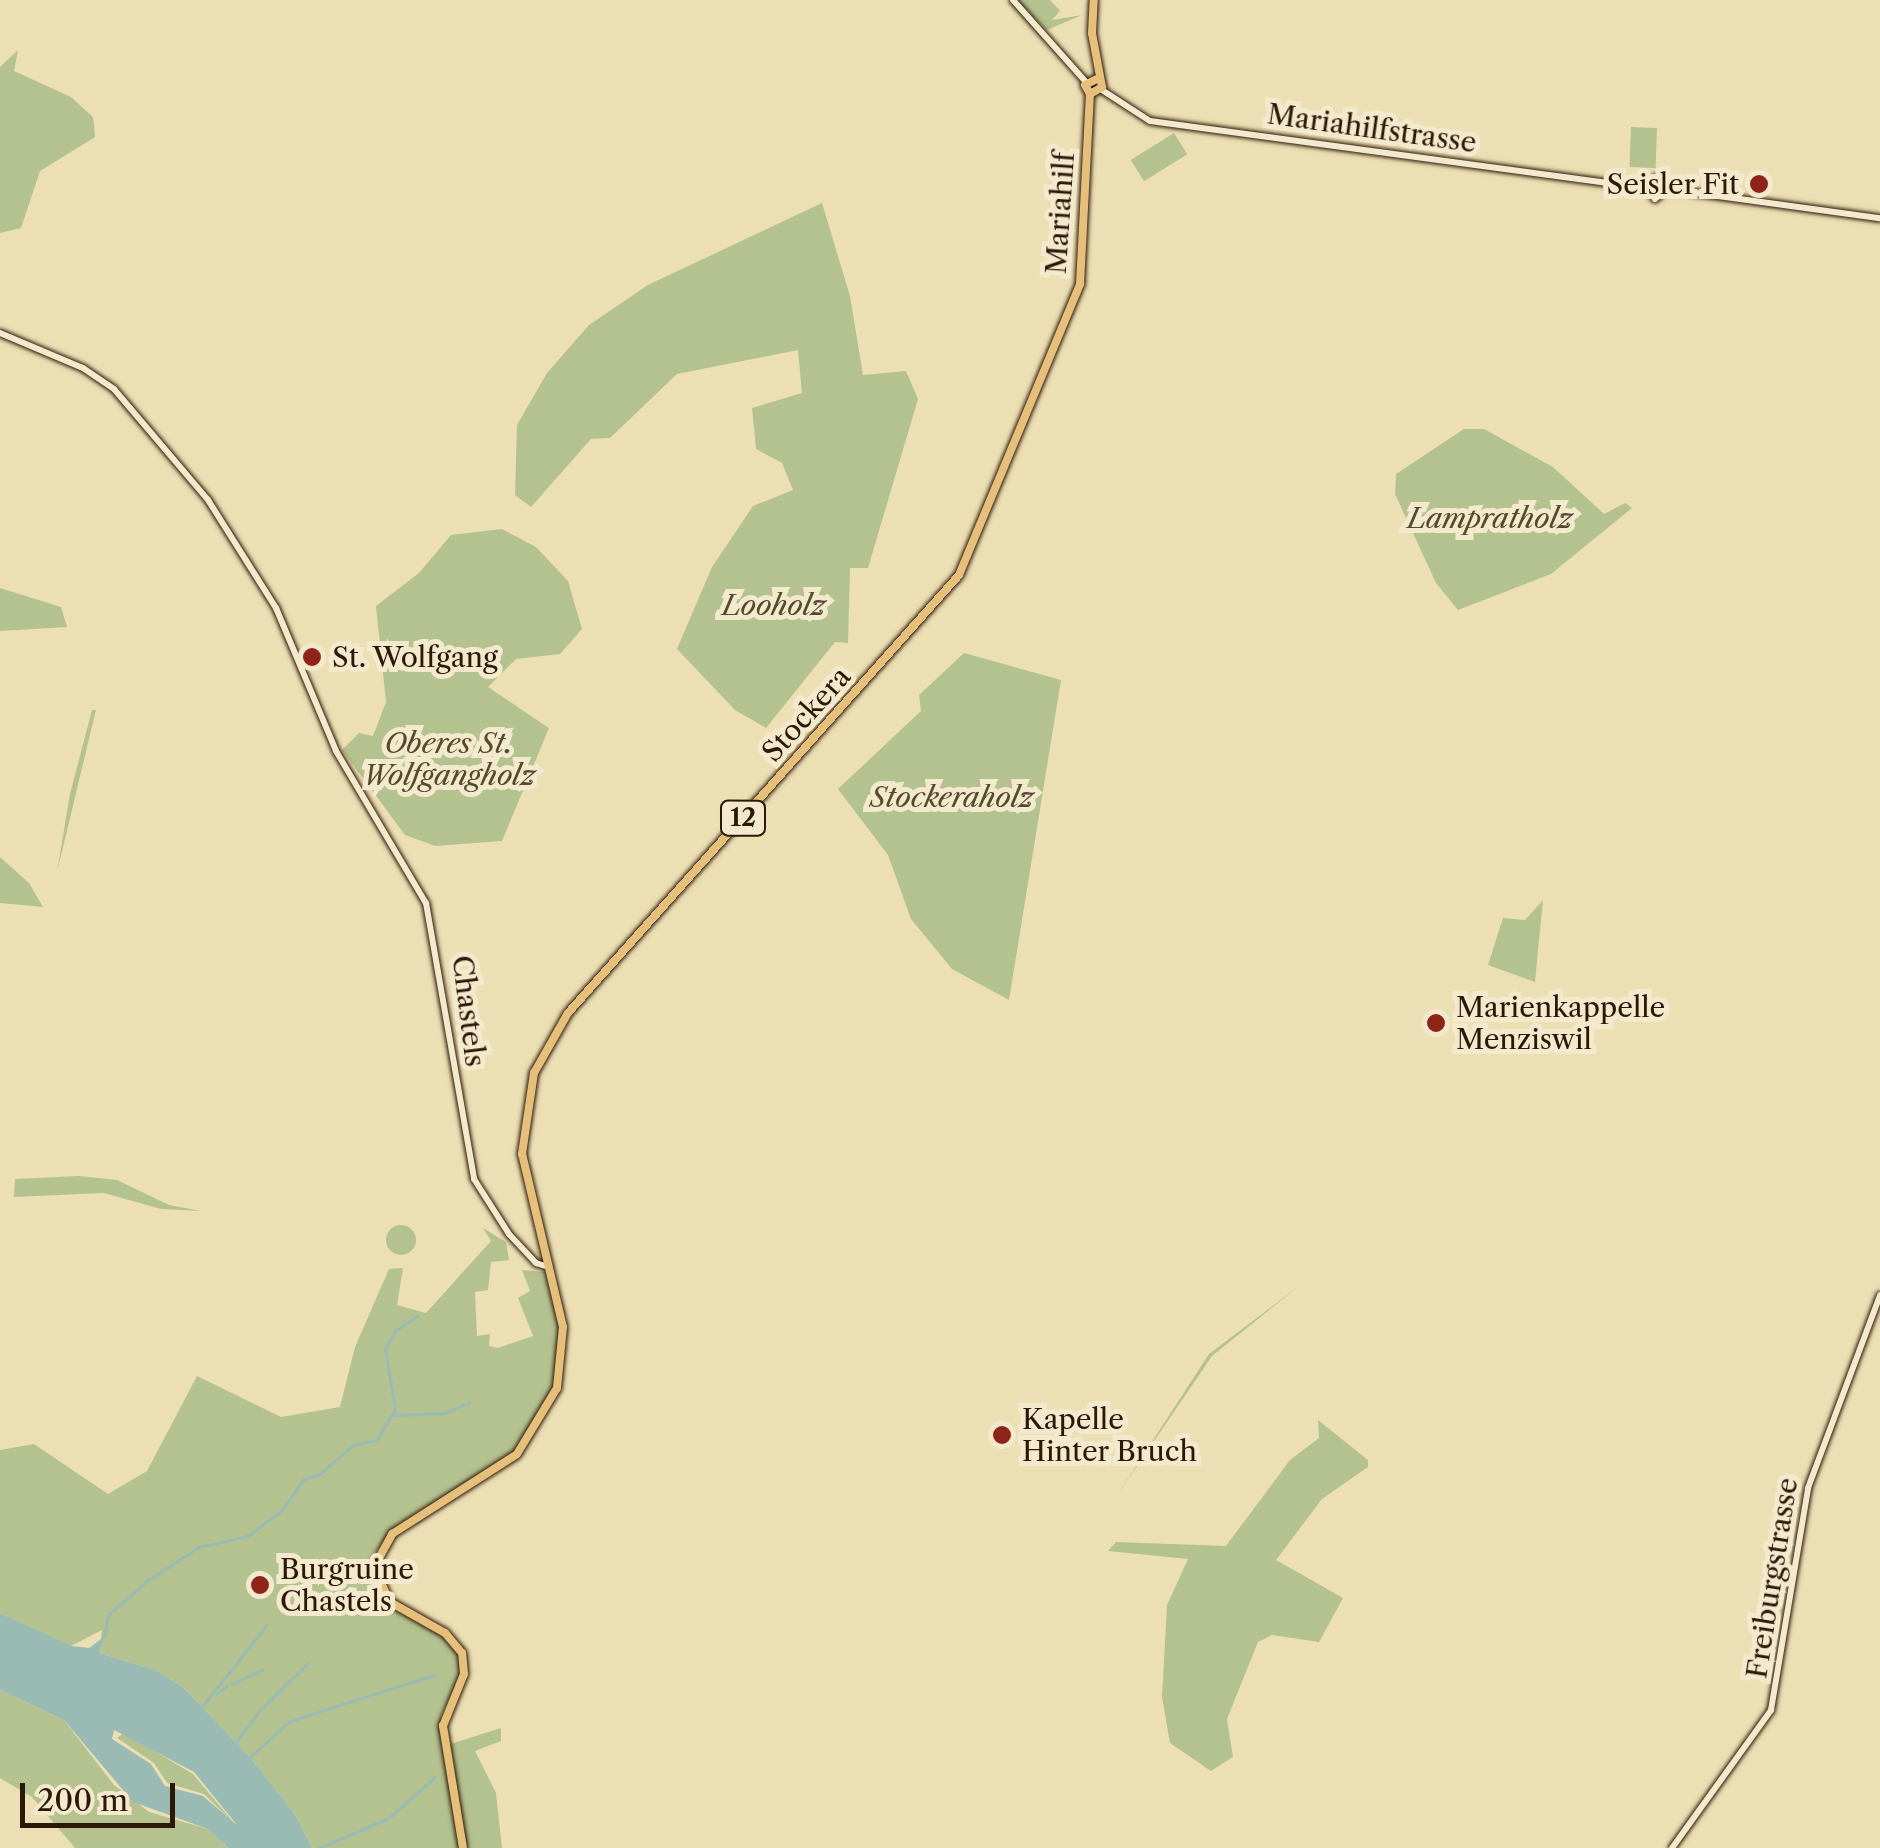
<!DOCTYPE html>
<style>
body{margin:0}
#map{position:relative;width:1880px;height:1848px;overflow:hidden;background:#ecdfb3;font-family:"Libre Caslon Text",serif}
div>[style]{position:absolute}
.green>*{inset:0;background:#b4c28f;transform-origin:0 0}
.round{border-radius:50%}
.water>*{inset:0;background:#9abbb4}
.stream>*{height:2.5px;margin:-1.25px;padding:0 1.25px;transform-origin:1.25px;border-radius:1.25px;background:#9abbb4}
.roads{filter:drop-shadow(0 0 2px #2c1708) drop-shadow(0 0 2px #2c1708)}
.secondary>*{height:6px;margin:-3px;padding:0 3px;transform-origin:3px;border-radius:3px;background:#f3eace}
.primary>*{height:8px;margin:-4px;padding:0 4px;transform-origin:4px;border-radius:4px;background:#e6c07a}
.dots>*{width:28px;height:28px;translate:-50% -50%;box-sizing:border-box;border:5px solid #f3eace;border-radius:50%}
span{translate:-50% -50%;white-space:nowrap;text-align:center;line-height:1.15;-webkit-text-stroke:10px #f3eace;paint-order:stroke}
.shield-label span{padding:2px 8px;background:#f3eace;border:2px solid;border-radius:8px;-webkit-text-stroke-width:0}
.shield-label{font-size:25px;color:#2c1708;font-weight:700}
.street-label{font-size:28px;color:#2c1708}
.poi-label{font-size:28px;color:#2c1708}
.right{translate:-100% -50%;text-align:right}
.left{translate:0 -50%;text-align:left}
.park-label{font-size:28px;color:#554a30;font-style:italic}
.scale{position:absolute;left:20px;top:1783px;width:155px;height:45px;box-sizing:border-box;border:5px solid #2c1708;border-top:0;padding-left:12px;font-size:30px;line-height:35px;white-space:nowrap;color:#2c1708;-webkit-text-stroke:8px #f3eace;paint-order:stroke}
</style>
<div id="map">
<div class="green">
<div style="clip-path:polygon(1017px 0,1050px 0,1060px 11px,1052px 20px,1082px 15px,1047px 30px)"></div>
<div style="clip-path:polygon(18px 50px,14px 71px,71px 97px,93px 117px,95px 137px,40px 171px,21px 228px,0 233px,0 67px)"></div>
<div style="left:1631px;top:127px;width:26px;height:40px;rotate:2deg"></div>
<div style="left:1174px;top:133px;width:25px;height:51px;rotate:58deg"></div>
<div style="clip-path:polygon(822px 203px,850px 296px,863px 375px,906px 371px,918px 399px,868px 568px,850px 568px,848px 643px,835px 642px,766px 728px,735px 710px,677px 649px,712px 567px,753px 506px,793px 490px,782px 463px,756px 449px,752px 408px,802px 393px,798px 350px,677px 374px,610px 438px,591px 439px,531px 507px,515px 495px,517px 425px,547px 373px,589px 325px,648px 285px)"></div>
<div style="clip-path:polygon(1464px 429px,1484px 429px,1553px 467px,1604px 514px,1625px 503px,1632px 508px,1551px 574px,1458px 610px,1436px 583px,1395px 494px,1396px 474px)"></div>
<div style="clip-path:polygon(502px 529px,536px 547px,568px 581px,582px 629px,560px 654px,516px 659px,488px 687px,549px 728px,502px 841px,435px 846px,405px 835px,342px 750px,359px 733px,373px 736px,386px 702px,376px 606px,419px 573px,451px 535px)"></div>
<div style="clip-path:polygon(0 588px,61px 607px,67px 627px,0 631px)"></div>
<div style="clip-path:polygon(964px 653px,1061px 680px,1009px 1000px,952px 969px,911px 919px,888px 855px,838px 789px,921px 711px,919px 695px)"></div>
<div style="clip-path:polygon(92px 710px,96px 710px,57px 872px,70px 794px)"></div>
<div style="clip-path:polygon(0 857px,29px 883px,43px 907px,0 903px)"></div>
<div style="clip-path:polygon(1543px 900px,1535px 982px,1488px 965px,1503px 918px,1525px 920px)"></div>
<div style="clip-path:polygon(79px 1176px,117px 1180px,169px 1205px,201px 1211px,161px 1209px,104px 1193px,14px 1197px,15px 1179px)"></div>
<div class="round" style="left:386px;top:1225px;width:30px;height:30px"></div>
<div style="clip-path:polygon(483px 1228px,506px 1242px,509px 1260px,491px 1262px,488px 1290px,475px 1292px,477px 1336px,490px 1334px,489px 1346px,498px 1348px,533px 1336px,518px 1298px,530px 1291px,522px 1270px,545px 1272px,561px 1332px,555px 1386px,515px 1452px,394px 1530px,373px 1554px,371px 1576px,391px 1608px,446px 1637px,459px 1653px,461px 1674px,441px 1715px,444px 1746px,501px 1728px,501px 1741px,475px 1751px,496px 1793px,502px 1848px,312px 1848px,295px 1814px,250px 1757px,184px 1688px,156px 1670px,99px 1653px,102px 1630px,71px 1646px,0 1613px,0 1450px,34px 1444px,108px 1494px,147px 1471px,197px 1376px,281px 1417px,340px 1407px,355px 1347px,389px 1269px,403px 1268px,397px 1305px,426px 1313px,491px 1241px)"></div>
<div style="clip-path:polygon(1299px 1286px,1212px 1356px,1118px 1494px,1209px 1354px)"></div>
<div style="clip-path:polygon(1318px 1420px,1368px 1460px,1368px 1467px,1322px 1499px,1276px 1560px,1343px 1598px,1319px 1642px,1272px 1635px,1258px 1642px,1227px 1719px,1233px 1757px,1211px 1771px,1170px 1743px,1162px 1697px,1167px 1605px,1188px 1559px,1108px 1551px,1116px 1542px,1226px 1546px,1290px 1460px,1319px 1438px)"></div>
<div style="clip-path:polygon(0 1690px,64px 1720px,114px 1785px,149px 1812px,208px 1829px,228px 1848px,75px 1848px,32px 1797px,0 1778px)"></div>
<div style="clip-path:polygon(124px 1733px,193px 1774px,234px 1823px,204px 1794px,167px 1783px,154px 1763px,117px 1738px)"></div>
</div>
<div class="water">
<div style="clip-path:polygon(evenodd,0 1613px,72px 1646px,89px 1648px,104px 1637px,99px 1653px,156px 1670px,184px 1688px,250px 1757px,295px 1814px,312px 1848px,228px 1848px,208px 1829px,133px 1802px,64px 1720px,0 1690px,0 1613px,114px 1730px,194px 1772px,237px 1825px,203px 1796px,165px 1786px,151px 1764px,112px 1739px,114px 1730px)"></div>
</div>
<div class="stream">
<div style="left:394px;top:1415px;width:51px;rotate:-2.2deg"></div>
<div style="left:445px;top:1413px;width:26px;rotate:-23deg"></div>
<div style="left:104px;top:1637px;width:22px;rotate:-80deg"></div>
<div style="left:108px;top:1615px;width:52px;rotate:-41.1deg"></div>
<div style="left:147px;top:1581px;width:62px;rotate:-33.2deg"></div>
<div style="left:199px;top:1547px;width:50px;rotate:-12.7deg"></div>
<div style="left:248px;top:1536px;width:43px;rotate:-37.4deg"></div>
<div style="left:282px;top:1510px;width:38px;rotate:-55deg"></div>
<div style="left:304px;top:1479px;width:17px;rotate:-17deg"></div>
<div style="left:320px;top:1474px;width:44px;rotate:-41.3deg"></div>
<div style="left:353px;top:1445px;width:25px;rotate:-12deg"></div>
<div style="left:377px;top:1440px;width:36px;rotate:-60deg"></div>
<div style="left:395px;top:1409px;width:61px;rotate:-99.5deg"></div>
<div style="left:385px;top:1349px;width:21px;rotate:-61deg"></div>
<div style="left:395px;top:1331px;width:27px;rotate:-34deg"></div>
<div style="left:232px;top:1684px;width:33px;rotate:-25deg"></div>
<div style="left:217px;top:1694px;width:13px;rotate:-39deg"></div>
<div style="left:263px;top:1707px;width:62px;rotate:-44.3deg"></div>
<div style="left:201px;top:1708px;width:105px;rotate:-51.6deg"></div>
<div style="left:236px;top:1742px;width:40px;rotate:-53deg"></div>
<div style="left:250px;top:1757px;width:54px;rotate:-42deg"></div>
<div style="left:290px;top:1721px;width:151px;rotate:-17.7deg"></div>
<div style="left:390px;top:1817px;width:60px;rotate:-41.6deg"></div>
<div style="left:319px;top:1848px;width:74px;rotate:-23.1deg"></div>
</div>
<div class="roads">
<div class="secondary">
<div style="left:1013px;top:0;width:110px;rotate:48.3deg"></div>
<div style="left:1102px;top:90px;width:57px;rotate:32.9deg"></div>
<div style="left:1150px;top:121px;width:464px;rotate:7.7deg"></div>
<div style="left:1610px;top:183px;width:35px;rotate:5deg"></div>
<div style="left:1645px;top:186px;width:16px;rotate:-35deg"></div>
<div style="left:1658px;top:177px;width:15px;rotate:53deg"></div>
<div style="left:1667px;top:189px;width:215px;rotate:7.8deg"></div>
<div style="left:1645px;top:186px;width:16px;rotate:52deg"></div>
<div style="left:1655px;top:199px;width:14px;rotate:-39deg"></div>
<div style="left:0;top:333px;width:90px;rotate:22.9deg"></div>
<div style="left:83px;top:368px;width:37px;rotate:34deg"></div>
<div style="left:114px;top:389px;width:145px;rotate:49.7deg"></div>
<div style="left:208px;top:500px;width:128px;rotate:57.8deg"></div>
<div style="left:276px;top:608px;width:155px;rotate:67.2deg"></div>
<div style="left:336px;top:751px;width:177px;rotate:59.4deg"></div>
<div style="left:426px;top:903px;width:280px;rotate:80.1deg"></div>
<div style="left:474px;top:1179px;width:65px;rotate:57.5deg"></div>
<div style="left:509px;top:1234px;width:40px;rotate:47deg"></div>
<div style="left:536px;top:1263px;width:13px;rotate:18deg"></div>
<div style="left:1672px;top:1848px;width:170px;rotate:-54.3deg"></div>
<div style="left:1771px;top:1710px;width:225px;rotate:-80.5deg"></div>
<div style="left:1808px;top:1488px;width:206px;rotate:-69.5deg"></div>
</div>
<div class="primary">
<div style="left:1090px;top:94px;width:14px;rotate:-30deg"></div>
<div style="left:1102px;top:87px;width:55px;rotate:-100.5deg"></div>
<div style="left:1092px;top:33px;width:33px;rotate:-87deg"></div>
<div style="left:463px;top:1848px;width:124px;rotate:-99.3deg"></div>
<div style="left:443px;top:1726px;width:56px;rotate:-68deg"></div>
<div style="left:464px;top:1674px;width:21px;rotate:-95deg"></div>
<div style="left:462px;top:1653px;width:26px;rotate:-130deg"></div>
<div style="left:445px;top:1633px;width:63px;rotate:-150.6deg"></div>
<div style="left:390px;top:1602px;width:38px;rotate:-115deg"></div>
<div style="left:374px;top:1567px;width:38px;rotate:-61deg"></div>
<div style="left:392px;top:1534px;width:148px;rotate:-32.6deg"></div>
<div style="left:517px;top:1454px;width:77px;rotate:-58.8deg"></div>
<div style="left:557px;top:1388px;width:61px;rotate:-84.4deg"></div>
<div style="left:563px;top:1327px;width:178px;rotate:-103.3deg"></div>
<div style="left:522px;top:1154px;width:82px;rotate:-81.6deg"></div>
<div style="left:534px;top:1073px;width:69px;rotate:-60.5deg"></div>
<div style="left:568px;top:1013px;width:587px;rotate:-48.24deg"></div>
<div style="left:959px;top:575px;width:315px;rotate:-67.4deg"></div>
<div style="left:1080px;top:284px;width:190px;rotate:-87deg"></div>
<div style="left:1090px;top:94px;width:10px;rotate:-119deg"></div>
<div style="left:1085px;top:85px;width:13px;rotate:-27deg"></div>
</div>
</div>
<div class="dots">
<div style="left:1759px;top:184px;background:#8f2418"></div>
<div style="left:312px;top:657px;background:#8f2418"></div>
<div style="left:1436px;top:1023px;background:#8f2418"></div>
<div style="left:1002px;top:1435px;background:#8f2418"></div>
<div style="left:260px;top:1585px;background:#8f2418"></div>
</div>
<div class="shield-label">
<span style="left:743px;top:818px">12</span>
</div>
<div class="street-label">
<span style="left:1372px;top:128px;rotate:8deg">Mariahilfstrasse</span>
<span style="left:1060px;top:213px;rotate:-86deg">Mariahilf</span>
<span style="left:806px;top:714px;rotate:-48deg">Stockera</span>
<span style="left:469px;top:1011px;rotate:83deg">Chastels</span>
<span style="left:1772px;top:1578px;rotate:-81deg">Freiburgstrasse</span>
</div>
<div class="poi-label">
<span class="right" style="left:1739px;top:184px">Seisler Fit</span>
<span class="left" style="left:332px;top:657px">St. Wolfgang</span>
<span class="left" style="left:1456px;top:1023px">Marienkappelle<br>Menziswil</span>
<span class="left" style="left:1022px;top:1435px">Kapelle<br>Hinter Bruch</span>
<span class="left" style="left:280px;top:1585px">Burgruine<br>Chastels</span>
</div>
<div class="park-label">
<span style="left:1490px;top:518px">Lampratholz</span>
<span style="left:774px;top:605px">Looholz</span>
<span style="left:449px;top:759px">Oberes St.<br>Wolfgangholz</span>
<span style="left:952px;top:797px">Stockeraholz</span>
</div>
<div class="scale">200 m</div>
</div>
